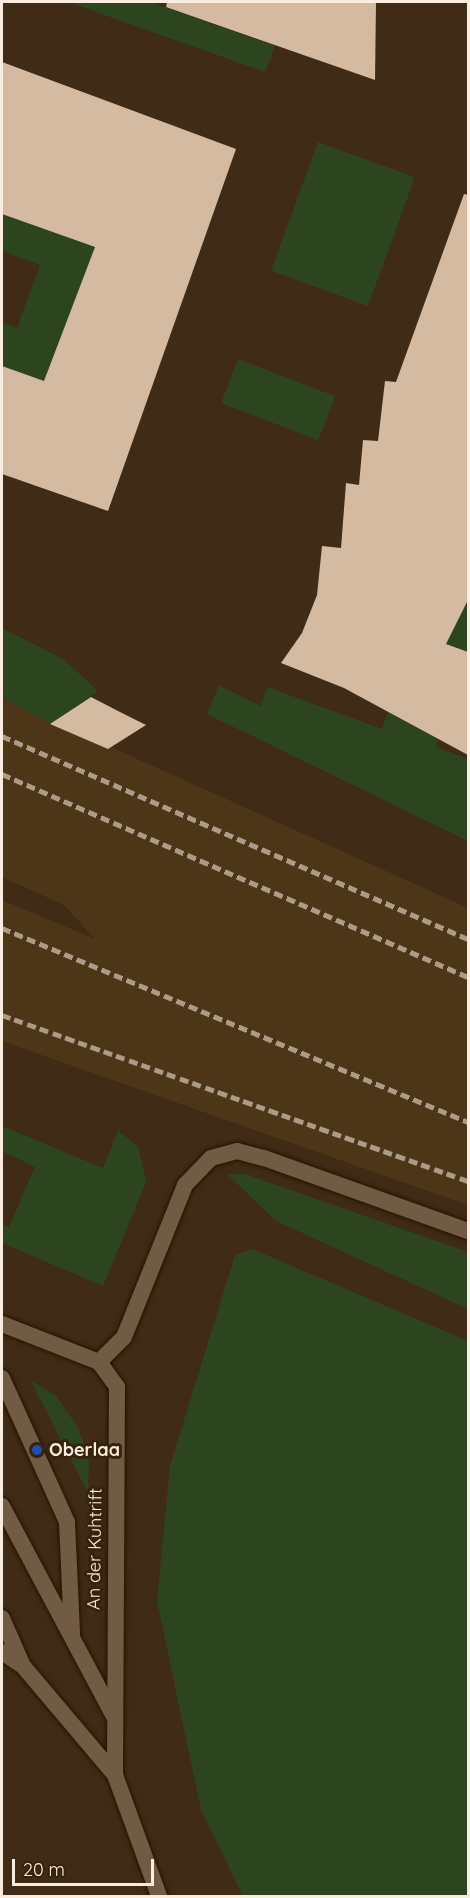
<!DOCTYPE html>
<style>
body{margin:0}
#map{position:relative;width:470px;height:1898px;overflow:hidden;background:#402c16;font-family:Quicksand,sans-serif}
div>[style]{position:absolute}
.built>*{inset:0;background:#4d3518}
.green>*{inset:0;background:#2d451f;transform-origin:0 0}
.building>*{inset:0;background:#d3baa0}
.roads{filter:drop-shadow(0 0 2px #261400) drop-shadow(0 0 2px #261400)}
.service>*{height:16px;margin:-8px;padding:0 8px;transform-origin:8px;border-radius:8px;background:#715b43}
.rail>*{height:4.5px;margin-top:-2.25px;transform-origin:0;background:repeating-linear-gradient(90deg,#ab9b89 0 9px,transparent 0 13.5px)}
.dots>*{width:16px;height:16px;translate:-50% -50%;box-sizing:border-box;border:3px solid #36230c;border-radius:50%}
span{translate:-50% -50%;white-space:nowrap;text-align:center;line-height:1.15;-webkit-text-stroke:6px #36230c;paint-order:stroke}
.poi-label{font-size:18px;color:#faeddf;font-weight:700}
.left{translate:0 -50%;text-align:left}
.street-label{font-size:18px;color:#faeddf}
.frame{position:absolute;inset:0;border:3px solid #faeddf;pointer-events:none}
.scale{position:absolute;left:12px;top:1859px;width:142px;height:27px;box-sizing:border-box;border:3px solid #faeddf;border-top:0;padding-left:8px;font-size:18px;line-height:21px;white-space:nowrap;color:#faeddf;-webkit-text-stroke:4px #36230c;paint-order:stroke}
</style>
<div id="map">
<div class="built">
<div style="clip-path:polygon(2px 698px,468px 908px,468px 1205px,2px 1041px,2px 900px,95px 939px,64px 905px,2px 877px)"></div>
</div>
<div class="green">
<div style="clip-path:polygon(68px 2px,150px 2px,275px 46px,265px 72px)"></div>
<div style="left:318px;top:142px;width:103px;height:137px;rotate:20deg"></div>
<div style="clip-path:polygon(2px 214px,95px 247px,44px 381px,2px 366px,2px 322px,17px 328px,40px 265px,2px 251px)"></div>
<div style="left:238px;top:359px;width:104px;height:47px;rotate:21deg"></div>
<div style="clip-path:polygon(468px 600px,468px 652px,432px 639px,454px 628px)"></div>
<div style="clip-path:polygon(2px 628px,63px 659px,98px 691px,50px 724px,2px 698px)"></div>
<div style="clip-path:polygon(219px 685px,261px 706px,267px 687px,382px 729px,388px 712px,438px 739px,436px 747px,468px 759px,468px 841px,207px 714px)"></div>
<div style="clip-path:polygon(2px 1126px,103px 1168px,118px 1131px,138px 1146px,146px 1182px,103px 1286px,2px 1243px,2px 1225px,9px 1227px,35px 1167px,2px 1151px)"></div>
<div style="clip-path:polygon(227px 1174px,245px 1174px,468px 1252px,468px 1309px,276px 1221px)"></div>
<div style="clip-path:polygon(252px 1249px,468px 1341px,468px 1896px,243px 1896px,201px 1810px,157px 1601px,170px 1466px,235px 1255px)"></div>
<div style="clip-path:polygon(31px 1381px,56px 1396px,77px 1426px,89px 1456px,88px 1493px)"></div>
</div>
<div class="building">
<div style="clip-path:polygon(167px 2px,376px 2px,375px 80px,166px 7px)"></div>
<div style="clip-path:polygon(2px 62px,236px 149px,108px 511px,2px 474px,2px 366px,44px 381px,95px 247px,2px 214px)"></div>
<div style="clip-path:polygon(464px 194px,468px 195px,468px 600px,446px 644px,468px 652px,468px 755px,344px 688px,281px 663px,302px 633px,317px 595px,322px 546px,341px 548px,346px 483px,359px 485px,363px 440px,378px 441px,385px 381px,396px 382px)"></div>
<div style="clip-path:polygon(91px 697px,118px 711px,146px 725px,108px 749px,50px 724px)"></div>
</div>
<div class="roads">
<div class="service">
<div style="left:2px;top:1324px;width:104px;rotate:21.4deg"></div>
<div style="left:99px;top:1362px;width:31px;rotate:54deg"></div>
<div style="left:117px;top:1387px;width:388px;rotate:90.3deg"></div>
<div style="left:99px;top:1362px;width:35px;rotate:-45deg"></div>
<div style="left:124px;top:1337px;width:164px;rotate:-68.1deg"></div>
<div style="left:185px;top:1185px;width:37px;rotate:-46deg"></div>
<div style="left:211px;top:1158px;width:27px;rotate:-15deg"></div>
<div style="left:237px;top:1151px;width:28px;rotate:15deg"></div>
<div style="left:264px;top:1158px;width:217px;rotate:19.7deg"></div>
<div style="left:2px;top:1378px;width:158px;rotate:65.7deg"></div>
<div style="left:67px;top:1522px;width:112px;rotate:87.4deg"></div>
<div style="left:2px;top:1506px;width:239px;rotate:62deg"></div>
<div style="left:2px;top:1618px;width:52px;rotate:66.4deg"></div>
<div style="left:2px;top:1652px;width:25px;rotate:34deg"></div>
<div style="left:23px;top:1666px;width:143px;rotate:49.8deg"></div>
<div style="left:115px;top:1775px;width:129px;rotate:70deg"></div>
</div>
</div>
<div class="rail">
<div style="left:2px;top:736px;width:508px;rotate:23.54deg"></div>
<div style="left:2px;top:774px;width:508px;rotate:23.54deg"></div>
<div style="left:2px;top:928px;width:505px;rotate:22.6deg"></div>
<div style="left:2px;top:1015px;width:495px;rotate:19.6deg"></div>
</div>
<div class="dots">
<div style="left:37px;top:1450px;background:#1a4fb4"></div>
</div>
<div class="poi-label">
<span class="left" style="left:49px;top:1450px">Oberlaa</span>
</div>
<div class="street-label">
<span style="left:95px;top:1549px;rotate:-89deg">An der Kuhtrift</span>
</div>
<div class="frame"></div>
<div class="scale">20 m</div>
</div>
